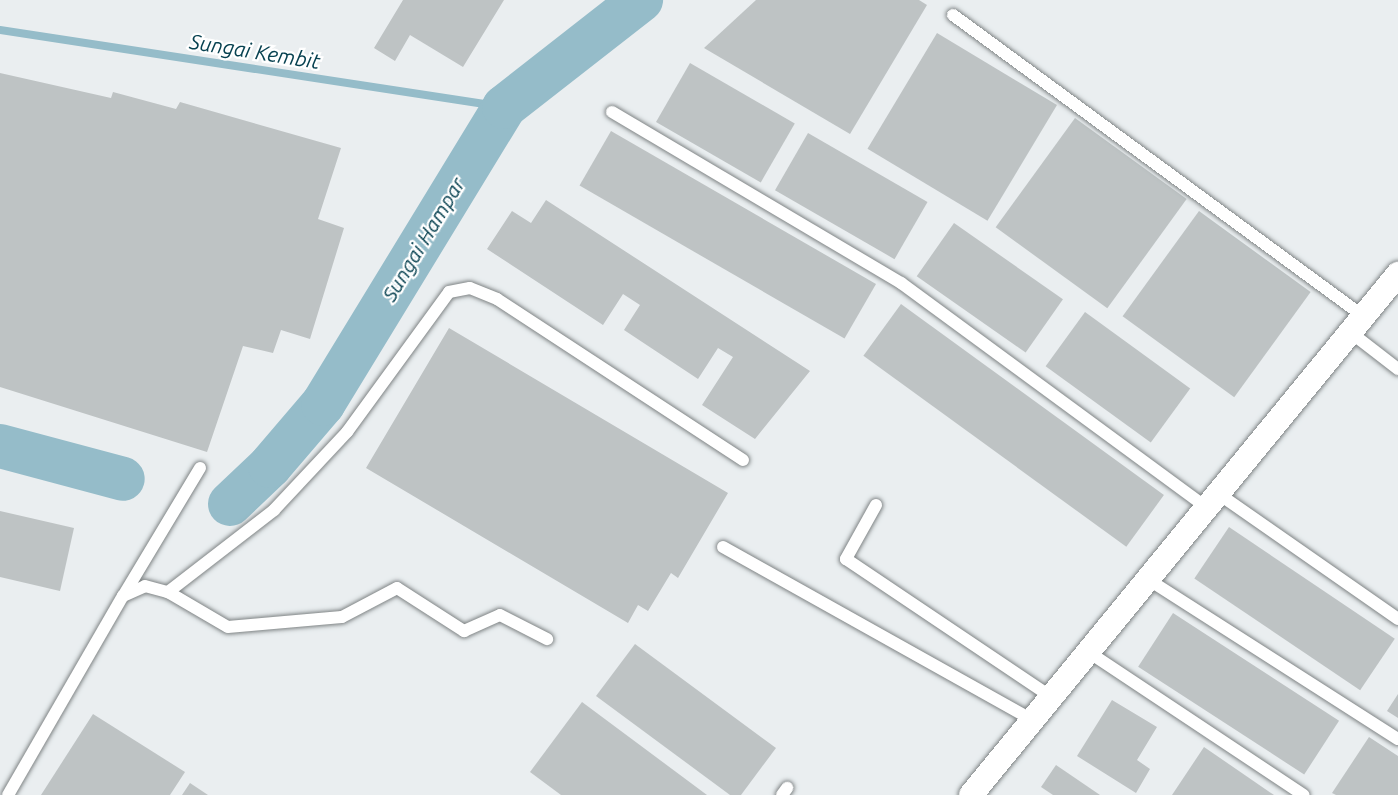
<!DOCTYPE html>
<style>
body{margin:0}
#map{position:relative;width:1398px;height:795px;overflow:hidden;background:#eaeef0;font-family:Ubuntu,sans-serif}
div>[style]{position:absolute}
.stream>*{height:8px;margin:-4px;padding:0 4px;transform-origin:4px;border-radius:4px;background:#95bcc9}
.river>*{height:44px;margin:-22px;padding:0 22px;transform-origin:22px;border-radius:22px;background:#95bcc9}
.building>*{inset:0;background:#bec3c4;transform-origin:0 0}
.roads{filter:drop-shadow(0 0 2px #7f8485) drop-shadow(0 0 2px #7f8485)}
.lane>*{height:12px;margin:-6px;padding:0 6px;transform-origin:6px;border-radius:6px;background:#fff}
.street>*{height:24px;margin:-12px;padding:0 12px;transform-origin:12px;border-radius:12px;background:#fff}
span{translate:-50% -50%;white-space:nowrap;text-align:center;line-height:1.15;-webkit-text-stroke:4.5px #fff;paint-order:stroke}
.water-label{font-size:21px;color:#084251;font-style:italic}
</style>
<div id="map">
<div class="stream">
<div style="left:0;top:30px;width:510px;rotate:8.69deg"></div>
</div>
<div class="river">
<div style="left:0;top:446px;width:127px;rotate:15deg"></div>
<div style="left:230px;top:504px;width:55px;rotate:-43.5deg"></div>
<div style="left:270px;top:466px;width:82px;rotate:-49.5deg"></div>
<div style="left:323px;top:404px;width:348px;rotate:-58.6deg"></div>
<div style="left:504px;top:107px;width:174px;rotate:-38deg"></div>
</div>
<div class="building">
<div style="clip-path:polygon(403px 0,504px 0,463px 67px,410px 35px,395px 61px,374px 48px)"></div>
<div style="clip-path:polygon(756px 0,919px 0,927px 5px,850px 134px,704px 48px)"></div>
<div style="left:937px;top:33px;width:140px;height:135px;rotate:31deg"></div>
<div style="left:690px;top:63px;width:121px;height:68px;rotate:30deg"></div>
<div style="clip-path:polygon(0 73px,111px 98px,113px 92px,176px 109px,180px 102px,341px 148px,318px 219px,344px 228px,310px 339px,281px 330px,273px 353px,243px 346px,207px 452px,0 387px)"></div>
<div style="left:1075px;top:118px;width:138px;height:135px;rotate:36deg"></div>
<div style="left:611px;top:131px;width:306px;height:63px;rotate:30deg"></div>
<div style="left:808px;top:133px;width:138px;height:66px;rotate:30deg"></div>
<div style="clip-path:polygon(546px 200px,810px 371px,755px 439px,702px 405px,733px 357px,718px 348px,698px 379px,624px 330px,640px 305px,623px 294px,603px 325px,487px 249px,512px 211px,531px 223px)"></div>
<div style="left:1199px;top:211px;width:138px;height:130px;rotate:36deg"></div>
<div style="left:954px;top:223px;width:133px;height:65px;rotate:35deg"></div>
<div style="left:901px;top:304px;width:325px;height:64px;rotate:36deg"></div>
<div style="left:1085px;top:312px;width:130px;height:67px;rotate:36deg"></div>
<div style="clip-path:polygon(449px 328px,728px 493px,678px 578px,671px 573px,648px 611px,638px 605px,628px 623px,366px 468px)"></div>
<div style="clip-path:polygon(0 511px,74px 528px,60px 591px,0 577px)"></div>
<div style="left:1229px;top:527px;width:200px;height:62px;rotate:34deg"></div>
<div style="left:1173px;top:613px;width:198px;height:64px;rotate:33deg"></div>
<div style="clip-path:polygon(635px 644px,776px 748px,741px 795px,730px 795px,596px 696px)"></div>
<div style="clip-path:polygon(1398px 694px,1398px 718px,1387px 711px)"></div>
<div style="clip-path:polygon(1112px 700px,1157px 727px,1137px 760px,1150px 769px,1136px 793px,1077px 756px)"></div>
<div style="clip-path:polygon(582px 702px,707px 795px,561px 795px,530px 772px)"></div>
<div style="clip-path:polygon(93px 714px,185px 772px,170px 795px,41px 795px)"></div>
<div style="clip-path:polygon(1369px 737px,1398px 756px,1398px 795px,1336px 795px,1332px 793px)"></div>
<div style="clip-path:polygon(1204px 747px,1274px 795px,1172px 795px)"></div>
<div style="clip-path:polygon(1056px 765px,1100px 795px,1053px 795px,1041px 787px)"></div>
<div style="clip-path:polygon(190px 783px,208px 795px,182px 795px)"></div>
</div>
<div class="roads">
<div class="lane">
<div style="left:953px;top:15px;width:509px;rotate:36.28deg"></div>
<div style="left:612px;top:112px;width:336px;rotate:30.6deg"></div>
<div style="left:901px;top:283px;width:377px;rotate:36.3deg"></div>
<div style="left:1350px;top:332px;width:61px;rotate:37.6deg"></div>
<div style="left:200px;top:468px;width:149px;rotate:121deg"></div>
<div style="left:123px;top:596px;width:24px;rotate:-24deg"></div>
<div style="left:145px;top:586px;width:24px;rotate:15deg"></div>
<div style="left:168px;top:592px;width:69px;rotate:30.3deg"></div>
<div style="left:228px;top:627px;width:114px;rotate:-5deg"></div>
<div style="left:342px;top:617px;width:62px;rotate:-27.8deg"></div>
<div style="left:397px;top:588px;width:80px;rotate:32.7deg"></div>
<div style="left:464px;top:631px;width:39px;rotate:-24deg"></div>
<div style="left:500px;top:615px;width:53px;rotate:27.1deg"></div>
<div style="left:1216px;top:492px;width:222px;rotate:34.9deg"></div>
<div style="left:876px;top:505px;width:62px;rotate:119.1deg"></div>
<div style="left:846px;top:559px;width:246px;rotate:33.9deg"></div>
<div style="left:723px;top:547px;width:354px;rotate:29.2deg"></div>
<div style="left:1146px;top:578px;width:299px;rotate:32.6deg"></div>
<div style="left:168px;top:592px;width:134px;rotate:-37.7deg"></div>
<div style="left:274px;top:510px;width:107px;rotate:-46.9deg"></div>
<div style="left:347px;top:432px;width:173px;rotate:-53.9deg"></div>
<div style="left:449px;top:292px;width:21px;rotate:-11deg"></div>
<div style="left:470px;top:288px;width:29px;rotate:22deg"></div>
<div style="left:497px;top:299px;width:294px;rotate:33.2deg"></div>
<div style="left:1087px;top:651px;width:260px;rotate:33.6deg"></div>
<div style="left:8px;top:795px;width:230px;rotate:-60deg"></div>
<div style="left:782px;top:795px;width:9px;rotate:-54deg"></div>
</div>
<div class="street">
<div style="left:971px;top:795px;width:674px;rotate:-50.66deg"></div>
</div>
</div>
<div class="water-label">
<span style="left:255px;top:51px;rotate:9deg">Sungai Kembit</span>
<span style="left:423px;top:239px;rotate:-59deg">Sungai Hampar</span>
</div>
</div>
